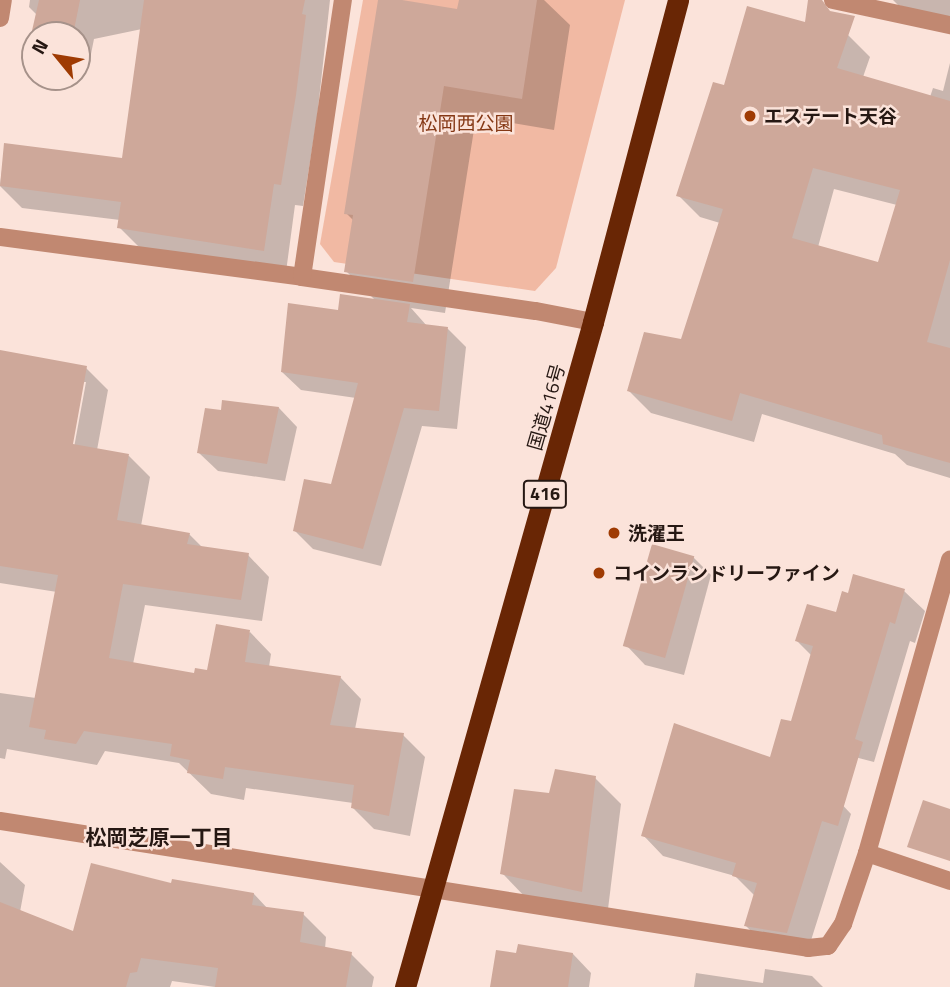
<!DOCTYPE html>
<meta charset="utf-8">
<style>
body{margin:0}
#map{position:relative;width:950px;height:987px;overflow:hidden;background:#fbe3da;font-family:"Titillium Web","Noto Sans JP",sans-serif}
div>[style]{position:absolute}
.green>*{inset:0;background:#f1b9a3}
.shadow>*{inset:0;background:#0003}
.building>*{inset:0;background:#cea89a;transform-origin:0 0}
.minor>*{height:18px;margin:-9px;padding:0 9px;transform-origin:9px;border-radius:9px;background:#c18871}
.highway>*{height:21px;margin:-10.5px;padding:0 10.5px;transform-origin:10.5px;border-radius:10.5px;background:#692605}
.dots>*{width:19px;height:19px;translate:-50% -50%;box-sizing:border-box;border:4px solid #fbe3da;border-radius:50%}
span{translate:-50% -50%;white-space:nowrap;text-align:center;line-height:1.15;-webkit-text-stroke:5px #fbe3da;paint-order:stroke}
.shield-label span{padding:2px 5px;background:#fbe3da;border:2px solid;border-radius:5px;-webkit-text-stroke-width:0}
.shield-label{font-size:18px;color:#261813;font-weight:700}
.poi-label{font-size:19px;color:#261813;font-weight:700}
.left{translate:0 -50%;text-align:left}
.park-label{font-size:19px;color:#853815}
.street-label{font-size:19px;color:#261813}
.neighbourhood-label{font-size:21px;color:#261813;font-weight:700}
.north{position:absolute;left:21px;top:21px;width:70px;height:70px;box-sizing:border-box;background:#fbe3da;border:2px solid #a6928a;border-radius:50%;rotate:300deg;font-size:19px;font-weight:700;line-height:28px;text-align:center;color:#261813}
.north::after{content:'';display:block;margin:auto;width:24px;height:32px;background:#9f3b03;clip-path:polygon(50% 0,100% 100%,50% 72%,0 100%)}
</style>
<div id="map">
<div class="green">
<div style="clip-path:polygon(363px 0,625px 0,556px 268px,535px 291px,334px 262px,320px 244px)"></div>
</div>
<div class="shadow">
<div style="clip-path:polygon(30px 0,330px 0,317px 118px,303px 206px,295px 205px,286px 272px,141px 249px,119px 227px,120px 220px,22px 208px,0 186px,5px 145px,123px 160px,142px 29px,94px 39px,88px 69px,77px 67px,77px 35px,35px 35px,35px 47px,31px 43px,37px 15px,29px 7px)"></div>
<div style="clip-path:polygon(380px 0,459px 11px,460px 0,544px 0,570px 25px,554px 130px,476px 117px,445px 313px,411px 308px,427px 326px,448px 329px,466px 347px,457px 429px,422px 426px,381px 566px,313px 549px,295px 531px,333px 486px,356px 398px,301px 390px,282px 372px,339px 312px,376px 301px,346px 271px,354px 221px,346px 213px)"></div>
<div style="clip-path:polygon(893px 0,950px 0,950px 20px,898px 5px)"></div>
<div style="clip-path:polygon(evenodd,848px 35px,870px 57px,863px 77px,930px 97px,933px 88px,943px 91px,950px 63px,950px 478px,907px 465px,895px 454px,762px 414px,754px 442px,651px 413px,629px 391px,682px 341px,720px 223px,700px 217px,678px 195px,725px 87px,848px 35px,834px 189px,897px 205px,879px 264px,818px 247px,834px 189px)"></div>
<div style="clip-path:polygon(evenodd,0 352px,86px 368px,108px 390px,97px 450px,129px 456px,150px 477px,141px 526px,189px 534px,203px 548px,248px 555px,269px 577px,262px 621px,145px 605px,133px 664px,196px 675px,208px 673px,250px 632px,271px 654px,269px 667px,340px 677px,361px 699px,355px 729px,403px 735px,425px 757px,410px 836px,374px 829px,353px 808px,353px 803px,246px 788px,244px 800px,211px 794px,179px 763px,105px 751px,97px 765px,7px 749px,5px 759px,0 758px,0 693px,36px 698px,57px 592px,0 583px,0 352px,83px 382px,86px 382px,73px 453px,70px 452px,83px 382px)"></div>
<div style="clip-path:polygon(279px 408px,297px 427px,285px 481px,218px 471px,199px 453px,222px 412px)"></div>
<div style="clip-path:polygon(693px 557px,711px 575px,684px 675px,645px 665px,627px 646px)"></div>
<div style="clip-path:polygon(904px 591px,925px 611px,915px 643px,910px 641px,874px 762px,847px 755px,835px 797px,851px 814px,807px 953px,766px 946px,746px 926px,755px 896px,735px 876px,663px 856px,643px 835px,771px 759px,792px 724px,812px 656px,797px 641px,837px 614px)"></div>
<div style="clip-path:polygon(595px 778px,621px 804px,607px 917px,528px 900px,502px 873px,551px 795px)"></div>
<div style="clip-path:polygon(0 862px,25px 885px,20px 912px,74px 933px,173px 885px,254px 894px,268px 909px,303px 914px,326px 937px,325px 949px,351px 954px,374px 977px,372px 987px,215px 987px,172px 981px,170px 987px,0 987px)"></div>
<div style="clip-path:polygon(573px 954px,591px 973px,589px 987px,492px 987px,518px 955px)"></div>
<div style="clip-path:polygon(765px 969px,812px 976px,823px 987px,694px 987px,696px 973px,763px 983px)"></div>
</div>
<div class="building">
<div style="clip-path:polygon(39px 0,80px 0,73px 35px,31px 35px)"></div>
<div style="clip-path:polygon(144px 0,305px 0,302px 14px,306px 15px,296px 95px,281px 185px,274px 184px,264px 251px,117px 228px,121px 202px,0 186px,4px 143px,122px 158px)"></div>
<div style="clip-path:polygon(378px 0,402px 0,457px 9px,459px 0,537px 0,522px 99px,444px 86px,413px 282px,344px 272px,353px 215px,344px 214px)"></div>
<div style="clip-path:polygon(evenodd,808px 0,822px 0,830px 11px,855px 16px,837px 68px,950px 101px,950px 260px,927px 342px,950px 348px,950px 463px,883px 444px,882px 435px,740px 393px,732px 421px,627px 391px,644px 332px,681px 339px,723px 209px,676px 196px,713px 82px,724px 85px,747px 6px,805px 22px,808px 0,813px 168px,900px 190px,878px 262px,792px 238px,813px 168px)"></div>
<div style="clip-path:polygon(340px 294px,410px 304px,407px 322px,448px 327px,439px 411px,404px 408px,363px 549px,293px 531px,304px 479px,331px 484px,358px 383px,281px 372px,288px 303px,338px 310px)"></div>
<div style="clip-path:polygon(0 350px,87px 366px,73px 444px,129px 454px,117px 520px,190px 533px,187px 544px,249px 553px,241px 600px,123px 584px,109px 658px,194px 673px,195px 668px,207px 670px,216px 624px,250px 630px,245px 662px,341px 676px,330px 725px,404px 733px,389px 816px,351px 808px,354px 785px,225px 767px,223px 779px,187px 773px,190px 760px,170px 756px,172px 744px,84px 731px,76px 744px,44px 739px,46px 730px,29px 727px,58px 575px,0 566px)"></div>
<div style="clip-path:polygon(222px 400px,279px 407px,267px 464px,197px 453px,205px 408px,221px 410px)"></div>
<div style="left:652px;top:544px;width:44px;height:106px;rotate:16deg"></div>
<div style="clip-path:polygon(853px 574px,905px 589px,895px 624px,890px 622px,855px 739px,863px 742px,838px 826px,822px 821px,787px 933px,744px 926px,757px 883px,732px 876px,736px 863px,641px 836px,674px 723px,770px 757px,781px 719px,791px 721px,813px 646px,795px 641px,807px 604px,836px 612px,842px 591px,848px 593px)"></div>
<div style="clip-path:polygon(555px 769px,596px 776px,582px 892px,500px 874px,514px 789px,549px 793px)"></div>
<div style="clip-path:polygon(923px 800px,950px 809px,950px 861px,907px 847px)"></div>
<div style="clip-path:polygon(91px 863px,171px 883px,172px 879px,254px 893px,252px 905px,304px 912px,300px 942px,352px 952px,346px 987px,215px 987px,218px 968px,141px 958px,137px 972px,130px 973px,126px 987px,0 987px,0 902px,73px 931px)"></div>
<div style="clip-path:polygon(518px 944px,573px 953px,568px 987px,490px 987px,496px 950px,516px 953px)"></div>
</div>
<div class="minor">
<div style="left:833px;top:0;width:120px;rotate:12.1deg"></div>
<div style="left:0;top:18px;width:18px;rotate:-81deg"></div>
<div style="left:0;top:237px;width:305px;rotate:7.5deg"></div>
<div style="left:302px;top:277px;width:236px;rotate:8.3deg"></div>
<div style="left:536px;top:311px;width:58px;rotate:10.9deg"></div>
<div style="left:302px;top:277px;width:280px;rotate:-81.6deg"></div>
<div style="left:0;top:821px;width:818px;rotate:8.93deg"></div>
<div style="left:808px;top:948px;width:20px;rotate:-6deg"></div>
<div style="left:828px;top:946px;width:27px;rotate:-56deg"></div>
<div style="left:843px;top:924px;width:75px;rotate:-71.3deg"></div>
<div style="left:867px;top:853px;width:305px;rotate:-74.2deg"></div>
<div style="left:867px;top:853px;width:88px;rotate:18.6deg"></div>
</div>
<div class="highway">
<div style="left:405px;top:987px;width:691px;rotate:-74.21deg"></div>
<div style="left:593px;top:322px;width:333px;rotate:-75.2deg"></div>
</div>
<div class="dots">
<div style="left:750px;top:116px;background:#9f3b03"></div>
<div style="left:614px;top:533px;background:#9f3b03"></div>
<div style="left:599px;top:573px;background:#9f3b03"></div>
</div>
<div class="shield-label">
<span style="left:545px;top:494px">416</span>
</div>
<div class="poi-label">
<span class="left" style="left:764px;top:116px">エステート天谷</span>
<span class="left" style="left:628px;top:533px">洗濯王</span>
<span class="left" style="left:613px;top:573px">コインランドリーファイン</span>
</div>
<div class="park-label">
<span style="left:466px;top:123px">松岡西公園</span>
</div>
<div class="street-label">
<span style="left:546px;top:407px;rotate:-74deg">国道416号</span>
</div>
<div class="neighbourhood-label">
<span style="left:159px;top:837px">松岡芝原一丁目</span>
</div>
<div class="north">N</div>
</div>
